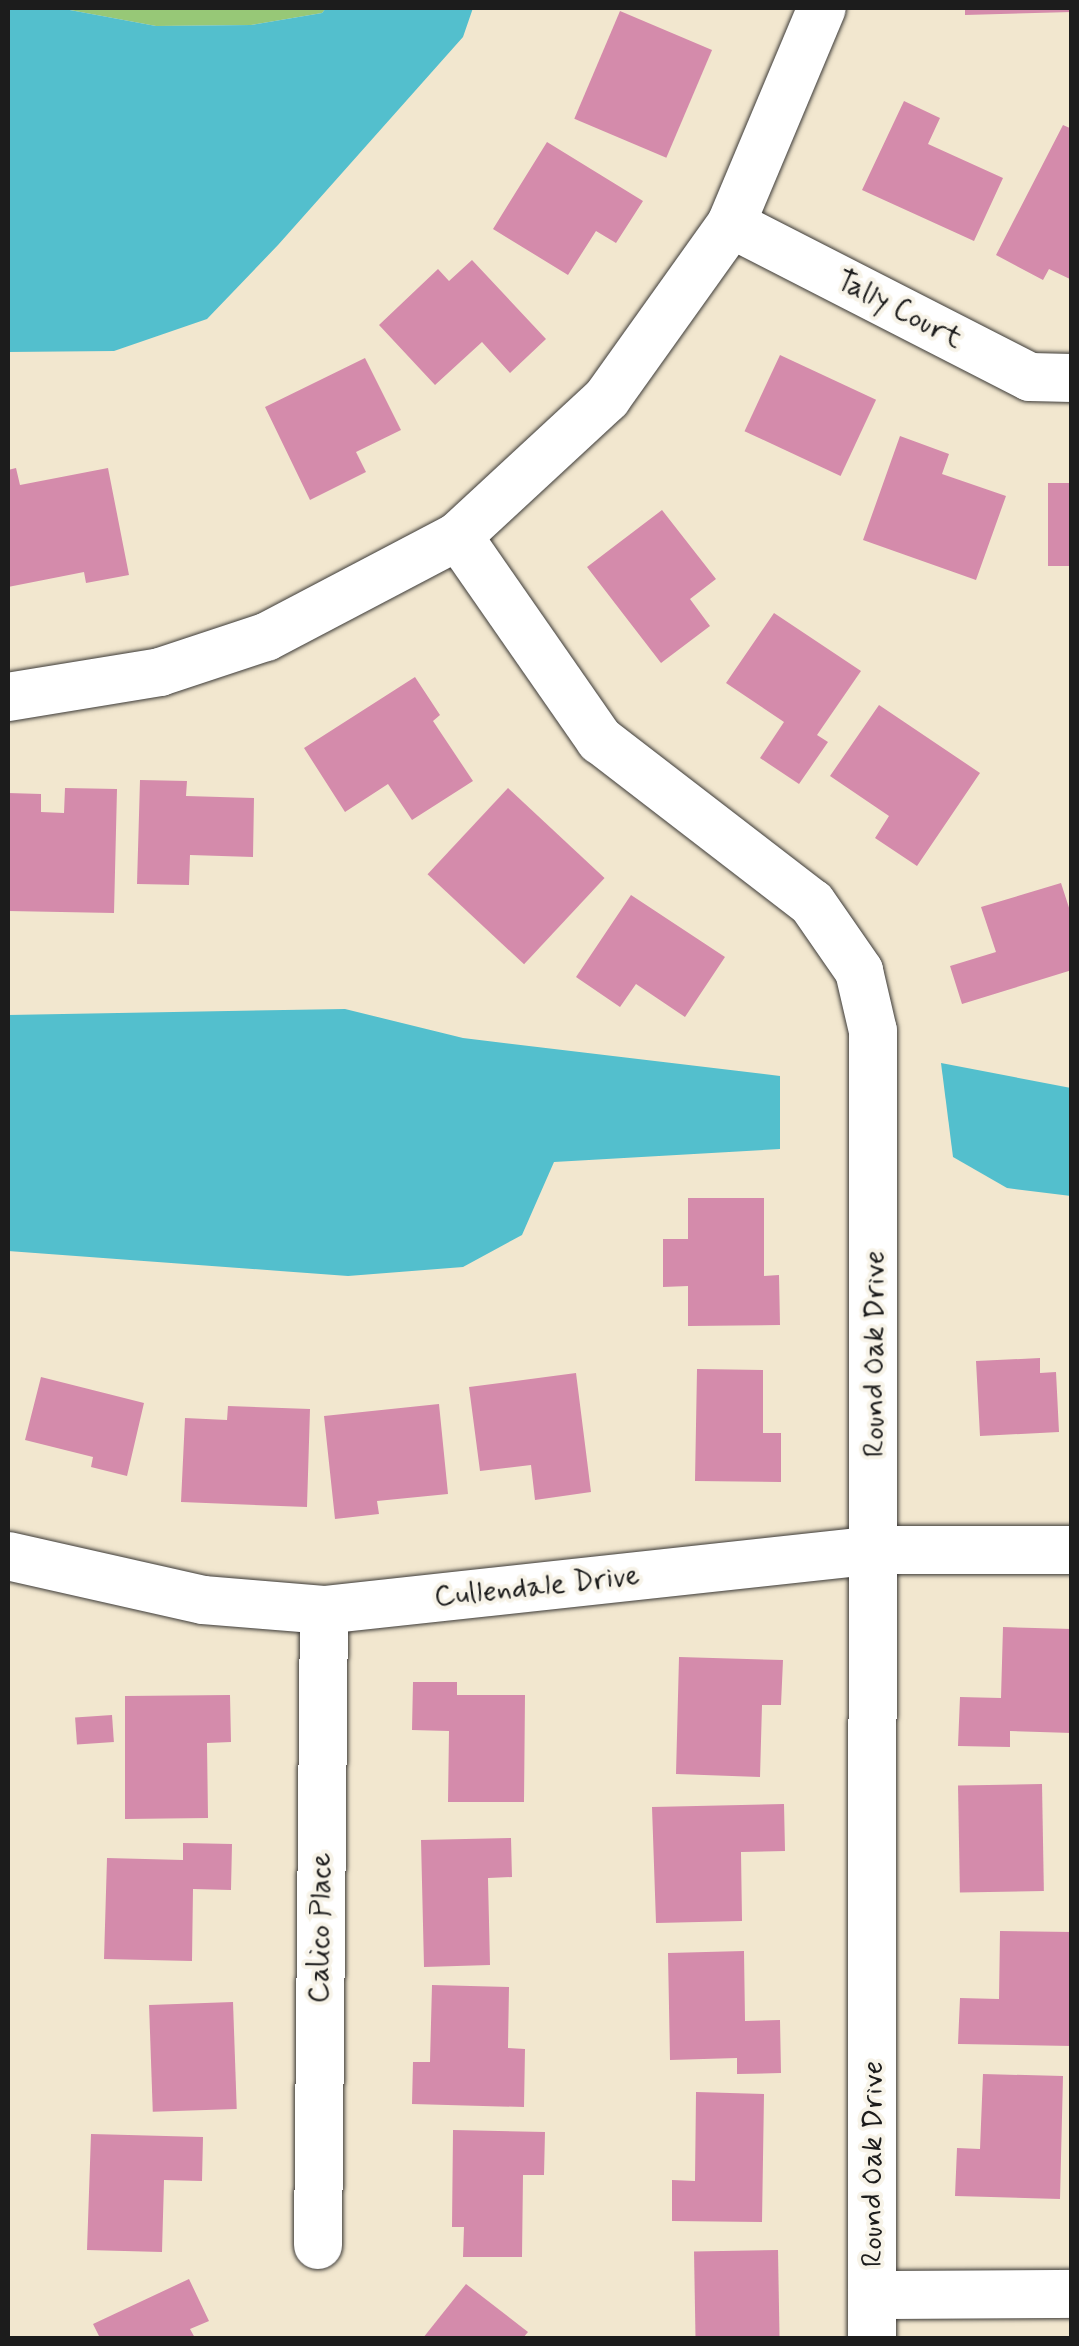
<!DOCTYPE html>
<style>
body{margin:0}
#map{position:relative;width:1079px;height:2346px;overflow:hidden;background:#f2e7cf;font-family:Mynerve,sans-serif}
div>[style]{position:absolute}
.green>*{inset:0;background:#97c877}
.water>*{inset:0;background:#53bfcd}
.building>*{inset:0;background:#d48bab;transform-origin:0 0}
.roads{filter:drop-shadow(0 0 2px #3c3a37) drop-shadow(0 0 2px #3c3a37)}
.street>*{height:48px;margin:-24px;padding:0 24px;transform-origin:24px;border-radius:24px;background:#fff}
span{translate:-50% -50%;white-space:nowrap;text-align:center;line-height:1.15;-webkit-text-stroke:8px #f7f3e8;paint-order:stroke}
.street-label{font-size:30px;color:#1c1c1c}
.frame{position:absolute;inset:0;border:10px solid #1c1c1c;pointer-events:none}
</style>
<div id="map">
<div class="green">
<div style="clip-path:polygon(59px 8px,326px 8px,322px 13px,251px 25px,156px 26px)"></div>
</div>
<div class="water">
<div style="clip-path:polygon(8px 8px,59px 8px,156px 26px,251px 25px,322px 13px,326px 8px,473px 8px,463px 37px,278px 245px,207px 319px,114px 351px,8px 352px)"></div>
<div style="clip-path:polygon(345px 1009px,463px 1038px,780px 1076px,780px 1149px,554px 1162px,522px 1235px,463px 1267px,348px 1276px,8px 1251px,8px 1015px)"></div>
<div style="clip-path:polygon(941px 1063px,1071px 1088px,1071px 1196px,1007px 1188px,953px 1157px)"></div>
</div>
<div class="building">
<div style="clip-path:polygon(965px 8px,1072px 8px,1072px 12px,965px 15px)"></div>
<div style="left:620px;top:11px;width:100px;height:117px;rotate:23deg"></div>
<div style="clip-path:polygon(904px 101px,940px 118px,928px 144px,1003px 178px,974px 241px,862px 190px)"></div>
<div style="clip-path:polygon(1063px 125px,1072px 129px,1072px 280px,1049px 269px,1043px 280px,996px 255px)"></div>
<div style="clip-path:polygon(547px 142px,643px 201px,616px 243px,596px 231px,568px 275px,493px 229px)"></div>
<div style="clip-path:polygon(472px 260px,546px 339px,510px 373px,482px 342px,435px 385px,379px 325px,438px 269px,449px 281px)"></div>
<div style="left:780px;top:355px;width:106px;height:84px;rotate:25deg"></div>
<div style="clip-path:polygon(365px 358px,401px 430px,356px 452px,366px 472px,310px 500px,265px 407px)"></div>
<div style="clip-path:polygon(900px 436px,949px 454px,942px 474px,1006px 496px,976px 580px,863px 540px)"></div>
<div style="clip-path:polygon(16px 468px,20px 485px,108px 468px,129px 575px,86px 583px,84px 572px,8px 587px,8px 470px)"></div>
<div style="left:1048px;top:483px;width:24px;height:83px"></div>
<div style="clip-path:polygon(662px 510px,716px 579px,690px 599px,710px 626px,661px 663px,587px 567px)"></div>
<div style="clip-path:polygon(774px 613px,861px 671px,817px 735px,828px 742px,799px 784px,760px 758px,784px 722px,726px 683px)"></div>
<div style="clip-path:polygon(415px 677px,440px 715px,433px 721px,473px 781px,412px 820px,388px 784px,345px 812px,304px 748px)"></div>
<div style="clip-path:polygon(879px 705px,980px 773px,917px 866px,875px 838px,889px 816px,830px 776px)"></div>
<div style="clip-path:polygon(140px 780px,187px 781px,186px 796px,254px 798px,253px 857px,190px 855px,189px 885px,137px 884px)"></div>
<div style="clip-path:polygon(65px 788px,117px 789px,114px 913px,8px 911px,8px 793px,41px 794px,41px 812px,64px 813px)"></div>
<div style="left:508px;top:788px;width:132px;height:118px;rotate:43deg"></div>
<div style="clip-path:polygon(1061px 883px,1072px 917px,1072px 970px,962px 1004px,950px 966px,996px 952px,981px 907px)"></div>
<div style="clip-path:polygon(631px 895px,725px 957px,685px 1017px,636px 984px,620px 1007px,576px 977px)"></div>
<div style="clip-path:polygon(688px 1198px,764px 1198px,764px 1276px,779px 1275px,780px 1325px,688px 1326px,688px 1286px,663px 1287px,663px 1239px,688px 1239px)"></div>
<div style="clip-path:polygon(1040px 1358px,1040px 1373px,1056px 1372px,1059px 1432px,980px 1436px,976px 1361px)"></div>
<div style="clip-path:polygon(697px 1369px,763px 1370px,763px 1433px,781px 1433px,781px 1482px,695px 1481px)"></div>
<div style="clip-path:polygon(576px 1373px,591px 1492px,535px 1500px,531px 1465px,480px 1471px,469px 1387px)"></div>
<div style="clip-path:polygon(41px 1377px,144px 1403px,127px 1476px,91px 1467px,93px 1457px,25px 1440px)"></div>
<div style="clip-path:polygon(439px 1404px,448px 1494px,377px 1501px,379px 1514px,335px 1519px,324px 1416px)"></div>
<div style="clip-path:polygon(228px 1406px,310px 1409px,307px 1507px,181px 1502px,185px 1418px,227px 1420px)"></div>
<div style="clip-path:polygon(1003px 1627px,1072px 1629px,1072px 1733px,1010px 1731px,1010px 1747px,958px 1746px,960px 1697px,1001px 1698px)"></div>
<div style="clip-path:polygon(679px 1657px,783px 1660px,781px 1705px,762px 1705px,760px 1777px,676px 1774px)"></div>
<div style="clip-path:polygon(413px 1682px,457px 1682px,457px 1695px,525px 1695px,524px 1802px,448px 1802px,449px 1731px,412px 1730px)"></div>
<div style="clip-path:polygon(230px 1695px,231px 1742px,207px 1743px,208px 1818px,125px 1819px,125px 1696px)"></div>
<div style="left:112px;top:1715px;width:27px;height:37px;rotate:86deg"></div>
<div style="left:1042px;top:1784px;width:107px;height:84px;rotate:89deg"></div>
<div style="clip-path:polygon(784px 1804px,785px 1851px,741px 1852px,742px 1921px,656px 1923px,652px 1807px)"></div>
<div style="clip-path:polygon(511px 1838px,512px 1877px,488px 1878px,490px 1965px,424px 1967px,421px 1840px)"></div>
<div style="clip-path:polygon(183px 1843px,232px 1844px,231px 1890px,193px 1889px,192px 1961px,104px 1959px,107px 1858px,183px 1860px)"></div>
<div style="clip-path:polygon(1000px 1931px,1072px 1932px,1072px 2046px,958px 2044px,960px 1998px,999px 1999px)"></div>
<div style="clip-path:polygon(744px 1951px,745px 2021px,780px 2020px,781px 2073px,737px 2074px,737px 2058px,670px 2060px,668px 1953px)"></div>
<div style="clip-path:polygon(432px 1985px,509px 1987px,508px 2048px,525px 2049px,524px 2107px,412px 2104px,413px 2062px,430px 2062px)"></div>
<div style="left:233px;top:2002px;width:107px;height:84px;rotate:88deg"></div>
<div style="clip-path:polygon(983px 2074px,1063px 2076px,1060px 2199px,955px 2196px,957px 2148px,980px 2149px)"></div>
<div style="clip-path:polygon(696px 2092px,764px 2094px,762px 2222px,672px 2221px,672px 2180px,695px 2181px)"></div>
<div style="clip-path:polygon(453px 2130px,545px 2132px,544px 2175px,523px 2175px,522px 2257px,463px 2257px,464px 2227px,452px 2227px)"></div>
<div style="clip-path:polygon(91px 2134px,203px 2137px,202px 2181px,164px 2180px,162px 2252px,87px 2250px)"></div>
<div style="left:778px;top:2250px;width:88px;height:84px;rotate:89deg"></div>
<div style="clip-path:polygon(189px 2279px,209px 2321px,190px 2329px,195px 2338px,100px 2338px,93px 2324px)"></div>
<div style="clip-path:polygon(466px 2284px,528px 2332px,523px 2338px,423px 2338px)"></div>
</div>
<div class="roads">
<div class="street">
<div style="left:731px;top:224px;width:336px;rotate:27.1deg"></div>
<div style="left:1030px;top:377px;width:42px;rotate:1.4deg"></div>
<div style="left:458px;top:536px;width:249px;rotate:55.2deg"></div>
<div style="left:600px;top:740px;width:267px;rotate:37.6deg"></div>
<div style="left:812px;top:903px;width:83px;rotate:55.3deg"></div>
<div style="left:859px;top:971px;width:62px;rotate:76.9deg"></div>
<div style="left:873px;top:1031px;width:1307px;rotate:90.04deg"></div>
<div style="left:8px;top:697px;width:154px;rotate:-9.3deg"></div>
<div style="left:160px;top:672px;width:112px;rotate:-18.3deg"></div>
<div style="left:266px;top:637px;width:217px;rotate:-27.7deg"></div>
<div style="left:458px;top:536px;width:203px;rotate:-42.8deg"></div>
<div style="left:607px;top:398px;width:214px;rotate:-54.5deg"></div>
<div style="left:731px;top:224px;width:234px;rotate:-67.2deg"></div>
<div style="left:8px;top:1556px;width:200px;rotate:12.7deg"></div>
<div style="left:203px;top:1600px;width:121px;rotate:4.7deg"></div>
<div style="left:324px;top:1610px;width:555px;rotate:-6.2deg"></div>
<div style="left:876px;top:1550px;width:196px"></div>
<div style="left:318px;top:2245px;width:635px;rotate:-89.46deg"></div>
<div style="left:872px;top:2295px;width:200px;rotate:-0.3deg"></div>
</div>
</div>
<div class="street-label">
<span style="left:899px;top:310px;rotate:27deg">Tally Court</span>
<span style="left:875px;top:1354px;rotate:-90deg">Round Oak Drive</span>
<span style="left:537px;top:1587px;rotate:-6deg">Cullendale Drive</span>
<span style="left:321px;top:1928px;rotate:-89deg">Calico Place</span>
<span style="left:873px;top:2164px;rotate:-90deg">Round Oak Drive</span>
</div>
<div class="frame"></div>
</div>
